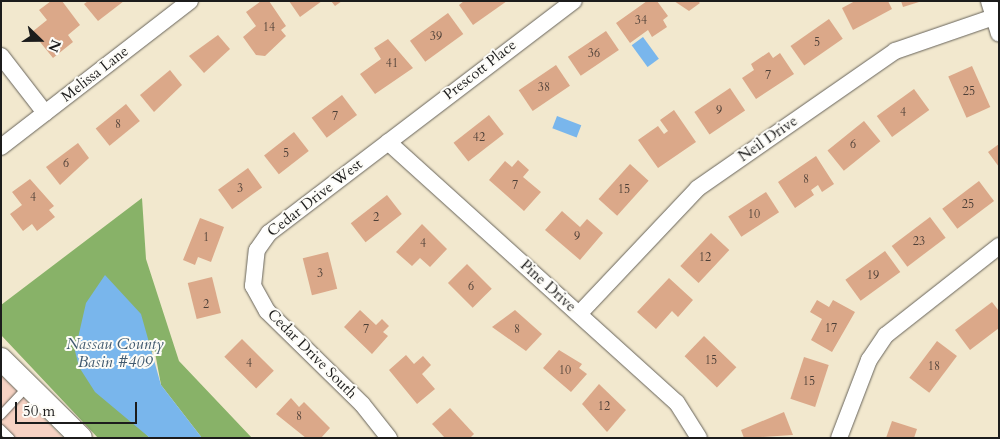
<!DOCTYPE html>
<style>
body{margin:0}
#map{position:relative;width:1000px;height:439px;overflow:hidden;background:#f2e8ce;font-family:Cardo,serif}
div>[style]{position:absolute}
.built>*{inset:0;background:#f6d2c3}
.forest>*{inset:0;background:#88b268}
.water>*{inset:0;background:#79b6ec;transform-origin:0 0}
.building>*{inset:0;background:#dba889;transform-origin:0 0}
.roads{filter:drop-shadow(0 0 1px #67635a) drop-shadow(0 0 1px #67635a)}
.service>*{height:8px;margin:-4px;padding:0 4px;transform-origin:4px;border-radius:4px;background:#fff}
.minor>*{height:16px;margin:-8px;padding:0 8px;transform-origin:8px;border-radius:8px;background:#fff}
.secondary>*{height:22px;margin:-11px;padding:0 11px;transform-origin:11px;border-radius:11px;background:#fff}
span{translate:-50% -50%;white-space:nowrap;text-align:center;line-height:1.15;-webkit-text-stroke:4px #fdfcf7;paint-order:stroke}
.number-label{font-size:12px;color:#4c3f37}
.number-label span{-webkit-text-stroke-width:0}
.street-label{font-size:15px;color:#1c1c1c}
.water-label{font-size:16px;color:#415a6f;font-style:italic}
.frame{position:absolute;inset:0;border:2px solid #1c1c1c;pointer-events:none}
.north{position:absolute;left:15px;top:15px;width:50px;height:50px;-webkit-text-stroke:4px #fdfcf7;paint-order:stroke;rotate:112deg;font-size:14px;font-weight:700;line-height:20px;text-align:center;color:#1c1c1c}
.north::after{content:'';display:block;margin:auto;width:18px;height:22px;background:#1c1c1c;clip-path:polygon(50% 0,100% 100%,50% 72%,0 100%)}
.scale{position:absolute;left:15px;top:402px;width:122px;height:22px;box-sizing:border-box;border:2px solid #1c1c1c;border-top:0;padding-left:6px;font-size:15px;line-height:18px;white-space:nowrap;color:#1c1c1c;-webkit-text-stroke:4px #fdfcf7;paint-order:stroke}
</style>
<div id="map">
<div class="built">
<div style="clip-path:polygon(1px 375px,63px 438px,1px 438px)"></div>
</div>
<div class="forest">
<div style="clip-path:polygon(142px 198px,146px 259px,179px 361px,252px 438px,202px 438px,161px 385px,154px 347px,129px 418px,150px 438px,98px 438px,1px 335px,1px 305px)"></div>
</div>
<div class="water">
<div style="left:643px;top:37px;width:27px;height:14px;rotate:54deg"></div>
<div style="left:557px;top:116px;width:26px;height:13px;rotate:21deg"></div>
<div style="clip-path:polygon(105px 275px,141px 314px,161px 385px,202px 438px,150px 438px,95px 392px,79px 367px,75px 351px,86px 303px)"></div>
</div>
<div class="building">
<div style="clip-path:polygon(51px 1px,62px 1px,80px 25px,68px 35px,73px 42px,53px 58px,32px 32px,47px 20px,39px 10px)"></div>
<div style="clip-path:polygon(88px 1px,124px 1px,98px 21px,84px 4px)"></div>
<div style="clip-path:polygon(261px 1px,269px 1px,286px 26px,281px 30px,286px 36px,265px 56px,256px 55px,243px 37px,256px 26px,246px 12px)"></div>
<div style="clip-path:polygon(289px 1px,322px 1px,300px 17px)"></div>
<div style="clip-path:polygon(331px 1px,342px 1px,335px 6px)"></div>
<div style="clip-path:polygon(464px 1px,507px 1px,473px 25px,459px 5px)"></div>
<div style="clip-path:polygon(647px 1px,657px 1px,668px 16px,663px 20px,667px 27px,652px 37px,648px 30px,630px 43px,616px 23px)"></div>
<div style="clip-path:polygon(674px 1px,698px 1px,700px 3px,689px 11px)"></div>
<div style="clip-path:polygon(855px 1px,888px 1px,892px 9px,853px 30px,842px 8px)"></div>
<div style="clip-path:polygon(901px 1px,919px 1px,919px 2px,903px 7px)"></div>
<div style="left:448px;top:13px;width:26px;height:47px;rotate:54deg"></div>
<div style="left:829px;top:19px;width:24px;height:47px;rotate:55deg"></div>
<div style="left:606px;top:31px;width:23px;height:46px;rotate:56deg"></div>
<div style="clip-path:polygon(218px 35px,230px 49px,204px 73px,189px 56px)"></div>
<div style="clip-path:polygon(388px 39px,413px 68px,375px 94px,360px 74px,381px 59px,374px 48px)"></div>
<div style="clip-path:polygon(769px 52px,773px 58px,780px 53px,794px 74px,756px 99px,742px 78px,754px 70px,751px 64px)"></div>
<div style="left:556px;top:65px;width:25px;height:45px;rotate:56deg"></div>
<div style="left:972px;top:66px;width:45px;height:26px;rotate:66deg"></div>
<div style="clip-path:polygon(170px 70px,182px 85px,154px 112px,140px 95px)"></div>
<div style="left:730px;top:88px;width:27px;height:43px;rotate:56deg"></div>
<div style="left:914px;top:89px;width:26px;height:46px;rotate:54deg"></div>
<div style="left:342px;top:95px;width:25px;height:38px;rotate:53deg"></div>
<div style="left:126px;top:104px;width:22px;height:39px;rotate:51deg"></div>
<div style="clip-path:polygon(674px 110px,696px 142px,658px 168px,638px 140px,658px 126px,664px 134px,668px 131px,660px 120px)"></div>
<div style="left:489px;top:115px;width:24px;height:45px;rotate:52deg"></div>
<div style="left:864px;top:121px;width:26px;height:47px;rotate:51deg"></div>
<div style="left:294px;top:132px;width:24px;height:38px;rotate:52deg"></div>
<div style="clip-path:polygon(78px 143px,89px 158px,60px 185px,46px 167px)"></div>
<div style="clip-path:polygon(999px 144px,999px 167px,988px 152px)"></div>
<div style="clip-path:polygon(816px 156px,834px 184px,822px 192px,818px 185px,811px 190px,814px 195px,795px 208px,778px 182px)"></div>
<div style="clip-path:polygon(518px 160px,529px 170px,523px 177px,541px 192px,524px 211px,489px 180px,505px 161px,512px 167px)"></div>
<div style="left:630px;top:164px;width:25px;height:47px;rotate:42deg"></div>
<div style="left:248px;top:168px;width:24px;height:37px;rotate:54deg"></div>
<div style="clip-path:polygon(30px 179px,54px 206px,49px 210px,55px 217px,37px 231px,32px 224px,23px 231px,10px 214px,22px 205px,12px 192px)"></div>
<div style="left:979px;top:181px;width:25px;height:46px;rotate:53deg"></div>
<div style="left:766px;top:192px;width:24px;height:45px;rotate:57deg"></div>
<div style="left:387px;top:195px;width:24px;height:46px;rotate:52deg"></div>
<div style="clip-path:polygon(562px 211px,580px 227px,587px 219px,603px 233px,580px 260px,545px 230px)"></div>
<div style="left:930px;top:217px;width:26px;height:48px;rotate:53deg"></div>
<div style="clip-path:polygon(200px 218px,224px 227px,211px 262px,198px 257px,195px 265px,183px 260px)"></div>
<div style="clip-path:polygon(422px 224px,447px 249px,430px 267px,420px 258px,412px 266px,396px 252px)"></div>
<div style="left:711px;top:233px;width:25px;height:45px;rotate:43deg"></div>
<div style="left:885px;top:251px;width:26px;height:49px;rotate:54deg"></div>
<div style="left:328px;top:252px;width:38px;height:26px;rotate:76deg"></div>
<div style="left:467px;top:264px;width:35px;height:27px;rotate:45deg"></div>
<div style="left:212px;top:277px;width:37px;height:25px;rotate:76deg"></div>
<div style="clip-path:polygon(669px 278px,693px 300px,678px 317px,672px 311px,656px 329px,637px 312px)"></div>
<div style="clip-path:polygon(817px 300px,829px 307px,833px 300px,855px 312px,832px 352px,811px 340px,822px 319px,810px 312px)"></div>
<div style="clip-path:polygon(992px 302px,999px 311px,999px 328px,970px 350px,955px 330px)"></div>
<div style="clip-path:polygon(360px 310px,376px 325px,382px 319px,389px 326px,383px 332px,388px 336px,372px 354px,344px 327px)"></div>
<div style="clip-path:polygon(515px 310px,542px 334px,526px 351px,492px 327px)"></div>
<div style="left:704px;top:336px;width:45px;height:28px;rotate:44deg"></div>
<div style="left:242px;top:339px;width:45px;height:25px;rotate:45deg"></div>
<div style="left:937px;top:341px;width:25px;height:46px;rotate:37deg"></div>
<div style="clip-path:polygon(559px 350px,582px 364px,579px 368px,587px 374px,571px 392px,543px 368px)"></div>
<div style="clip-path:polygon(406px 355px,414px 364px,423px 356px,431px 365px,422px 374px,435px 389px,417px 404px,389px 370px)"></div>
<div style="left:804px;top:357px;width:26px;height:44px;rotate:18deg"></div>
<div style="clip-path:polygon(599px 384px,626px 410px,607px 432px,582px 404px)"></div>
<div style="clip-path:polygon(291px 398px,299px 407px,304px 402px,330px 428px,321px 438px,306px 438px,276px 414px)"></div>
<div style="clip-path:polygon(450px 408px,474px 434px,470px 438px,445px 438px,432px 424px)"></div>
<div style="clip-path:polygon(784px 412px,793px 435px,744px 438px,741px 430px)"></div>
<div style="clip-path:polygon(892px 421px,917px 429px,914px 438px,886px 438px)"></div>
</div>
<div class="roads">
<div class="service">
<div style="left:1px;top:415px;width:38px;rotate:-47deg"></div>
<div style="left:1px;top:429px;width:13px;rotate:45deg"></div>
</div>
<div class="minor">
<div style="left:989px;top:1px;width:34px;rotate:73deg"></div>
<div style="left:1px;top:56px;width:72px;rotate:52.3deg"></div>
<div style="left:388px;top:142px;width:389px;rotate:42.1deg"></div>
<div style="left:677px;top:403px;width:41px;rotate:57.8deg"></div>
<div style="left:1px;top:147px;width:239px;rotate:-37.7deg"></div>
<div style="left:579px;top:314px;width:173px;rotate:-46.6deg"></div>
<div style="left:698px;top:188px;width:240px;rotate:-34.8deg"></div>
<div style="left:895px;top:51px;width:105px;rotate:-19deg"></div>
<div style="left:389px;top:438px;width:43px;rotate:-128.5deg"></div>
<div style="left:362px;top:404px;width:133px;rotate:-135.6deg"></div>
<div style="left:267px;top:311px;width:29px;rotate:-119deg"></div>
<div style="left:253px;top:286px;width:36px;rotate:-84deg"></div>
<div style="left:257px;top:250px;width:21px;rotate:-55deg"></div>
<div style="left:269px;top:233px;width:383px;rotate:-37.3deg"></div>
<div style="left:839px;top:438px;width:84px;rotate:-69deg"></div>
<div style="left:869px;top:360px;width:30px;rotate:-56deg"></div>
<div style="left:886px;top:335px;width:144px;rotate:-38.2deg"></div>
</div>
<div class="secondary">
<div style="left:1px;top:359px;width:112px;rotate:44.6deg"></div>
</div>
</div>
<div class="number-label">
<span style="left:641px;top:21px">34</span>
<span style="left:269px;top:28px">14</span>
<span style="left:436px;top:37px">39</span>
<span style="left:817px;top:43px">5</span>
<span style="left:594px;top:54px">36</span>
<span style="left:392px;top:64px">41</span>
<span style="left:768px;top:76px">7</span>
<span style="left:544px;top:88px">38</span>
<span style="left:969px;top:92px">25</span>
<span style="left:719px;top:111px">9</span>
<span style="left:903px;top:113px">4</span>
<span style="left:335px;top:117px">7</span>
<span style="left:118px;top:125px">8</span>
<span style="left:479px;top:138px">42</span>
<span style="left:853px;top:145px">6</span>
<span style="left:286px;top:154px">5</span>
<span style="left:66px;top:164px">6</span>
<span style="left:806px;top:180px">8</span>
<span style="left:515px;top:186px">7</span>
<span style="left:240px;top:189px">3</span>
<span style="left:624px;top:190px">15</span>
<span style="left:33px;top:198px">4</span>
<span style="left:968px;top:205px">25</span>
<span style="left:754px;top:215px">10</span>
<span style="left:376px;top:218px">2</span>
<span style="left:577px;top:237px">9</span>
<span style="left:206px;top:238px">1</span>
<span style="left:919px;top:242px">23</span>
<span style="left:423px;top:244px">4</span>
<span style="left:705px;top:258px">12</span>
<span style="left:320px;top:274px">3</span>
<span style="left:873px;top:276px">19</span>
<span style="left:471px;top:287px">6</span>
<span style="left:206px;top:305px">2</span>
<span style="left:831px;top:329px">17</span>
<span style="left:366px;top:330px">7</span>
<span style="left:517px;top:330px">8</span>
<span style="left:711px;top:361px">15</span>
<span style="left:249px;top:364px">4</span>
<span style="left:934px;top:367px">18</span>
<span style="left:565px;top:371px">10</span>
<span style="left:809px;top:382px">15</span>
<span style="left:604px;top:407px">12</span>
<span style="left:299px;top:417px">8</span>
</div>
<div class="street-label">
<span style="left:480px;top:70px;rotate:-38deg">Prescott Place</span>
<span style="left:95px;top:74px;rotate:-38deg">Melissa Lane</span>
<span style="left:768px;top:139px;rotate:-35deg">Neil Drive</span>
<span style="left:315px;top:198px;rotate:-38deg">Cedar Drive West</span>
<span style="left:548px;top:286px;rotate:42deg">Pine Drive</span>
<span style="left:312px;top:354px;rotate:45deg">Cedar Drive South</span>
</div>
<div class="water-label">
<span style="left:115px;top:353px">Nassau County<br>Basin #409</span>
</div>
<div class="frame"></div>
<div class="north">N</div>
<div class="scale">50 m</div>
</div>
